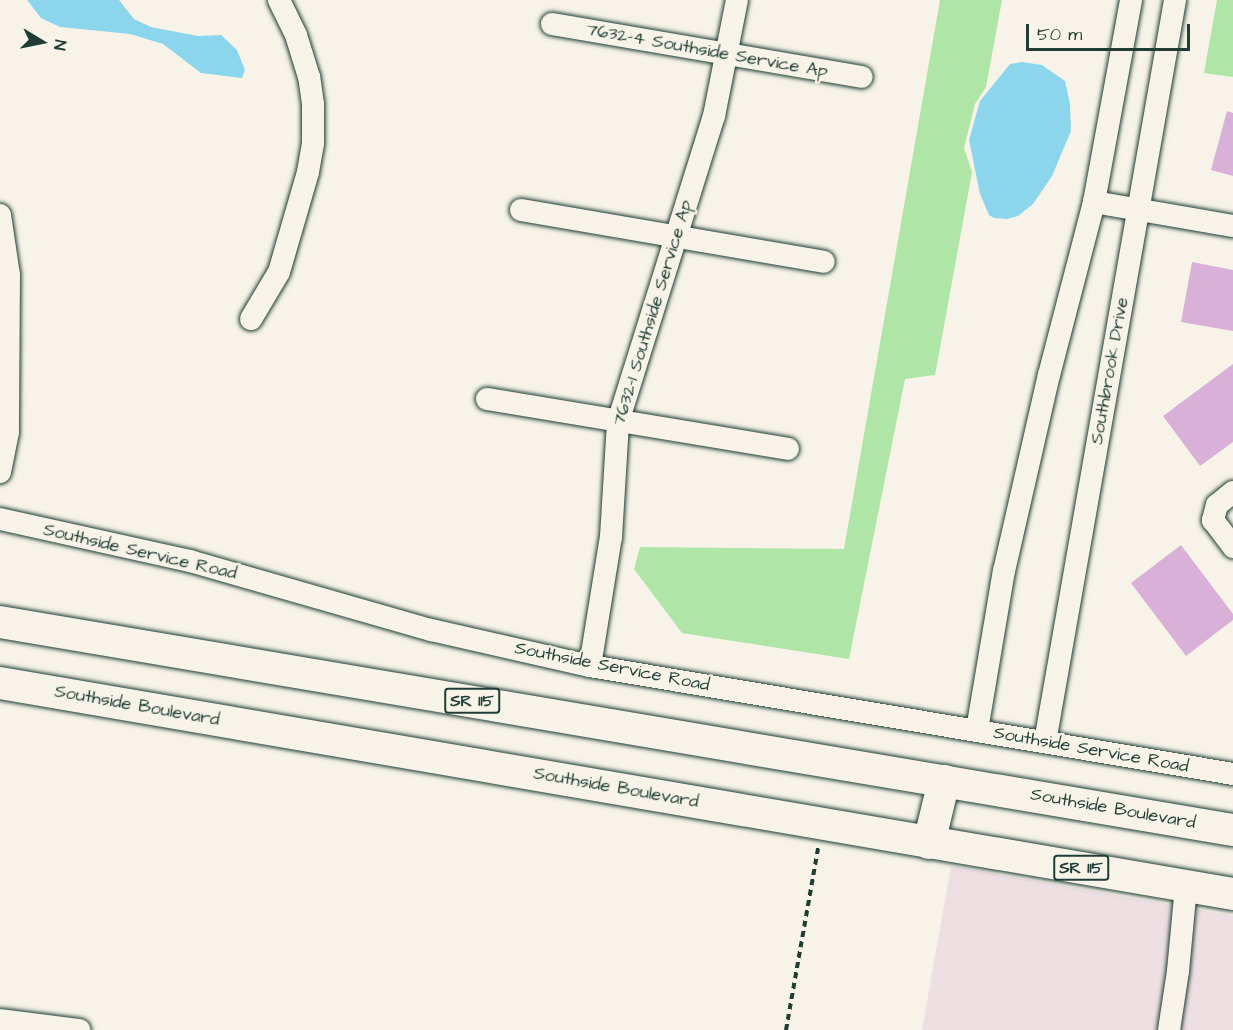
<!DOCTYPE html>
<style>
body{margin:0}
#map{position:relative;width:1233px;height:1030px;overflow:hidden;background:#f7f3e8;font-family:"Architects Daughter",sans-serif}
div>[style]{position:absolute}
.built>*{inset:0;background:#eedfe3}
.green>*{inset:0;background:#afe5a7}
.water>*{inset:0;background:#8cd6ed}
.building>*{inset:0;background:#d9b0d7}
.path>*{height:4px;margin-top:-2px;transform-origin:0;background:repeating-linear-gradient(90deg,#1f3d34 0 6px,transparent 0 10.5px)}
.roads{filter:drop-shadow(0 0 2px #1f3d34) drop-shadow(0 0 2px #1f3d34)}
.minor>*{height:22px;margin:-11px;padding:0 11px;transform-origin:11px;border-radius:11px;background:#f7f3e8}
.highway>*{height:32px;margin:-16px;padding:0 16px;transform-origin:16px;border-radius:16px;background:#f7f3e8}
span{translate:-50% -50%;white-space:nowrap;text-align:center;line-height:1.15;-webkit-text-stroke:4.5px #f7f3e8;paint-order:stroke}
.shield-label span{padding:2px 4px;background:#f7f3e8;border:2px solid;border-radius:4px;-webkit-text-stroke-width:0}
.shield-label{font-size:16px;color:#1f3d34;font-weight:700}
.street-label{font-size:18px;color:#1f3d34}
.north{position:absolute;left:12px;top:12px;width:60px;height:60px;-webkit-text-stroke:4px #f7f3e8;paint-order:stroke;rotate:100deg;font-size:16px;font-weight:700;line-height:24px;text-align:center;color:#1f3d34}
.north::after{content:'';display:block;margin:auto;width:21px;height:27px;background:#1f3d34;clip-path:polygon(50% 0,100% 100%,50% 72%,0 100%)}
.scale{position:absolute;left:1026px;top:24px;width:164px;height:27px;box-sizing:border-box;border:3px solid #1f3d34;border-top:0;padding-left:8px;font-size:18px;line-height:21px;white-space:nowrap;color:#1f3d34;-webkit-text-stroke:4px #f7f3e8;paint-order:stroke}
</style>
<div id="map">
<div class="built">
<div style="clip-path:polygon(951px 866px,1233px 916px,1233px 1030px,922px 1030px)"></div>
</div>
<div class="green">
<div style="clip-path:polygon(940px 0,1002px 0,986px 87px,975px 104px,964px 148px,972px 172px,935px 375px,905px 379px,849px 659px,682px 633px,634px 569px,640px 547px,844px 549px)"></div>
<div style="clip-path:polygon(1217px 0,1233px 0,1233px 77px,1204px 73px)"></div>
</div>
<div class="water">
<div style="clip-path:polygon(27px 0,119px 0,134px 19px,151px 27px,198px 36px,221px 35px,237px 50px,245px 70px,242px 78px,201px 73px,163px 44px,130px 34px,60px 27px,41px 18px)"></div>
<div style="clip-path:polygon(1022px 62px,1042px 65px,1065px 81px,1070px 104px,1071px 131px,1052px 176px,1033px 204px,1018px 216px,1007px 219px,994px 218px,989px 215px,980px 194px,969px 140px,980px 101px,1010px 64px)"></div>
</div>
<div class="building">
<div style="clip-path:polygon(1227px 111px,1233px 113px,1233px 176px,1211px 170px)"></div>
<div style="clip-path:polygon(1192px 262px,1233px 270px,1233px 331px,1181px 322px)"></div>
<div style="clip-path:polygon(1233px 364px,1233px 442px,1200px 466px,1163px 416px)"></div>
<div style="clip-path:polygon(1181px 545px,1233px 614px,1233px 620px,1186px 656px,1131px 583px)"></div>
</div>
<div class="path">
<div style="left:786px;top:1030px;width:185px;rotate:-80deg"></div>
</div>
<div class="roads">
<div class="minor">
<div style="left:552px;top:24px;width:314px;rotate:9.7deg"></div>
<div style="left:1094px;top:202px;width:141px;rotate:9.8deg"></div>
<div style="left:521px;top:210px;width:307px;rotate:9.7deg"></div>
<div style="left:0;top:215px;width:61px;rotate:81.5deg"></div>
<div style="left:9px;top:275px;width:157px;rotate:90.4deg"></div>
<div style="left:8px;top:432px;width:41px;rotate:101.3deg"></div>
<div style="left:251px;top:319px;width:55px;rotate:-59.2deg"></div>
<div style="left:279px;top:272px;width:104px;rotate:-73.8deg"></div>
<div style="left:308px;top:172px;width:29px;rotate:-80deg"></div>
<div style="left:313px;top:143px;width:39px;rotate:-90deg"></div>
<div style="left:313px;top:104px;width:27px;rotate:-98deg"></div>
<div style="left:309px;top:77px;width:44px;rotate:-107.2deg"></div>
<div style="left:296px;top:35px;width:39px;rotate:-116deg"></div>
<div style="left:487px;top:399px;width:305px;rotate:9.4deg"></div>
<div style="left:1233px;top:492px;width:21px;rotate:141deg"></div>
<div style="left:1217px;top:505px;width:16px;rotate:105deg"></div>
<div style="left:1213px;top:520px;width:34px;rotate:53deg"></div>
<div style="left:0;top:519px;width:195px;rotate:12.5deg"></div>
<div style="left:190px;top:561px;width:251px;rotate:16deg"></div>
<div style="left:431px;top:630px;width:163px;rotate:12.8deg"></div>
<div style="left:590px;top:666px;width:652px;rotate:9.53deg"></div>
<div style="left:590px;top:666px;width:131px;rotate:-80.8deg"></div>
<div style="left:611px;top:537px;width:115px;rotate:-86.5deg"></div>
<div style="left:618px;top:422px;width:321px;rotate:-72.6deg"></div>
<div style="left:714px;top:116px;width:118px;rotate:-78.8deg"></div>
<div style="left:977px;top:730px;width:161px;rotate:-80.4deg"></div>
<div style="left:1004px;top:571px;width:201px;rotate:-77.1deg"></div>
<div style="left:1049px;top:375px;width:179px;rotate:-75.4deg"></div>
<div style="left:1094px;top:202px;width:205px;rotate:-79.6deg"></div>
<div style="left:1045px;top:742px;width:753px;rotate:-80.06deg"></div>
<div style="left:0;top:1020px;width:80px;rotate:7.2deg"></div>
<div style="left:1169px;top:1030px;width:60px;rotate:-81.3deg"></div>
<div style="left:1178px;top:971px;width:85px;rotate:-84.6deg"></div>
</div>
<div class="highway">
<div style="left:0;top:622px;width:1250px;rotate:9.58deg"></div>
<div style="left:0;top:683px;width:1251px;rotate:9.71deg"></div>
<div style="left:929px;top:843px;width:64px;rotate:-76.4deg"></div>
</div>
</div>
<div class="shield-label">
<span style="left:472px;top:701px">SR 115</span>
<span style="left:1081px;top:868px">SR 115</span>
</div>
<div class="street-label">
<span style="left:707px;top:51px;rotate:10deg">7632-4 Southside Service Ap</span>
<span style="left:653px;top:313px;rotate:-73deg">7632-1 Southside Service Ap</span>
<span style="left:1110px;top:371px;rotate:-80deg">Southbrook Drive</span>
<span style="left:140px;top:552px;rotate:13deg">Southside Service Road</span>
<span style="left:612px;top:667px;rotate:11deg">Southside Service Road</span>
<span style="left:137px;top:706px;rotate:10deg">Southside Boulevard</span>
<span style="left:1091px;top:750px;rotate:10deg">Southside Service Road</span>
<span style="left:616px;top:788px;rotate:10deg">Southside Boulevard</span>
<span style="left:1113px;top:809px;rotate:10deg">Southside Boulevard</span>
</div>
<div class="north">N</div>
<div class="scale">50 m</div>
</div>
